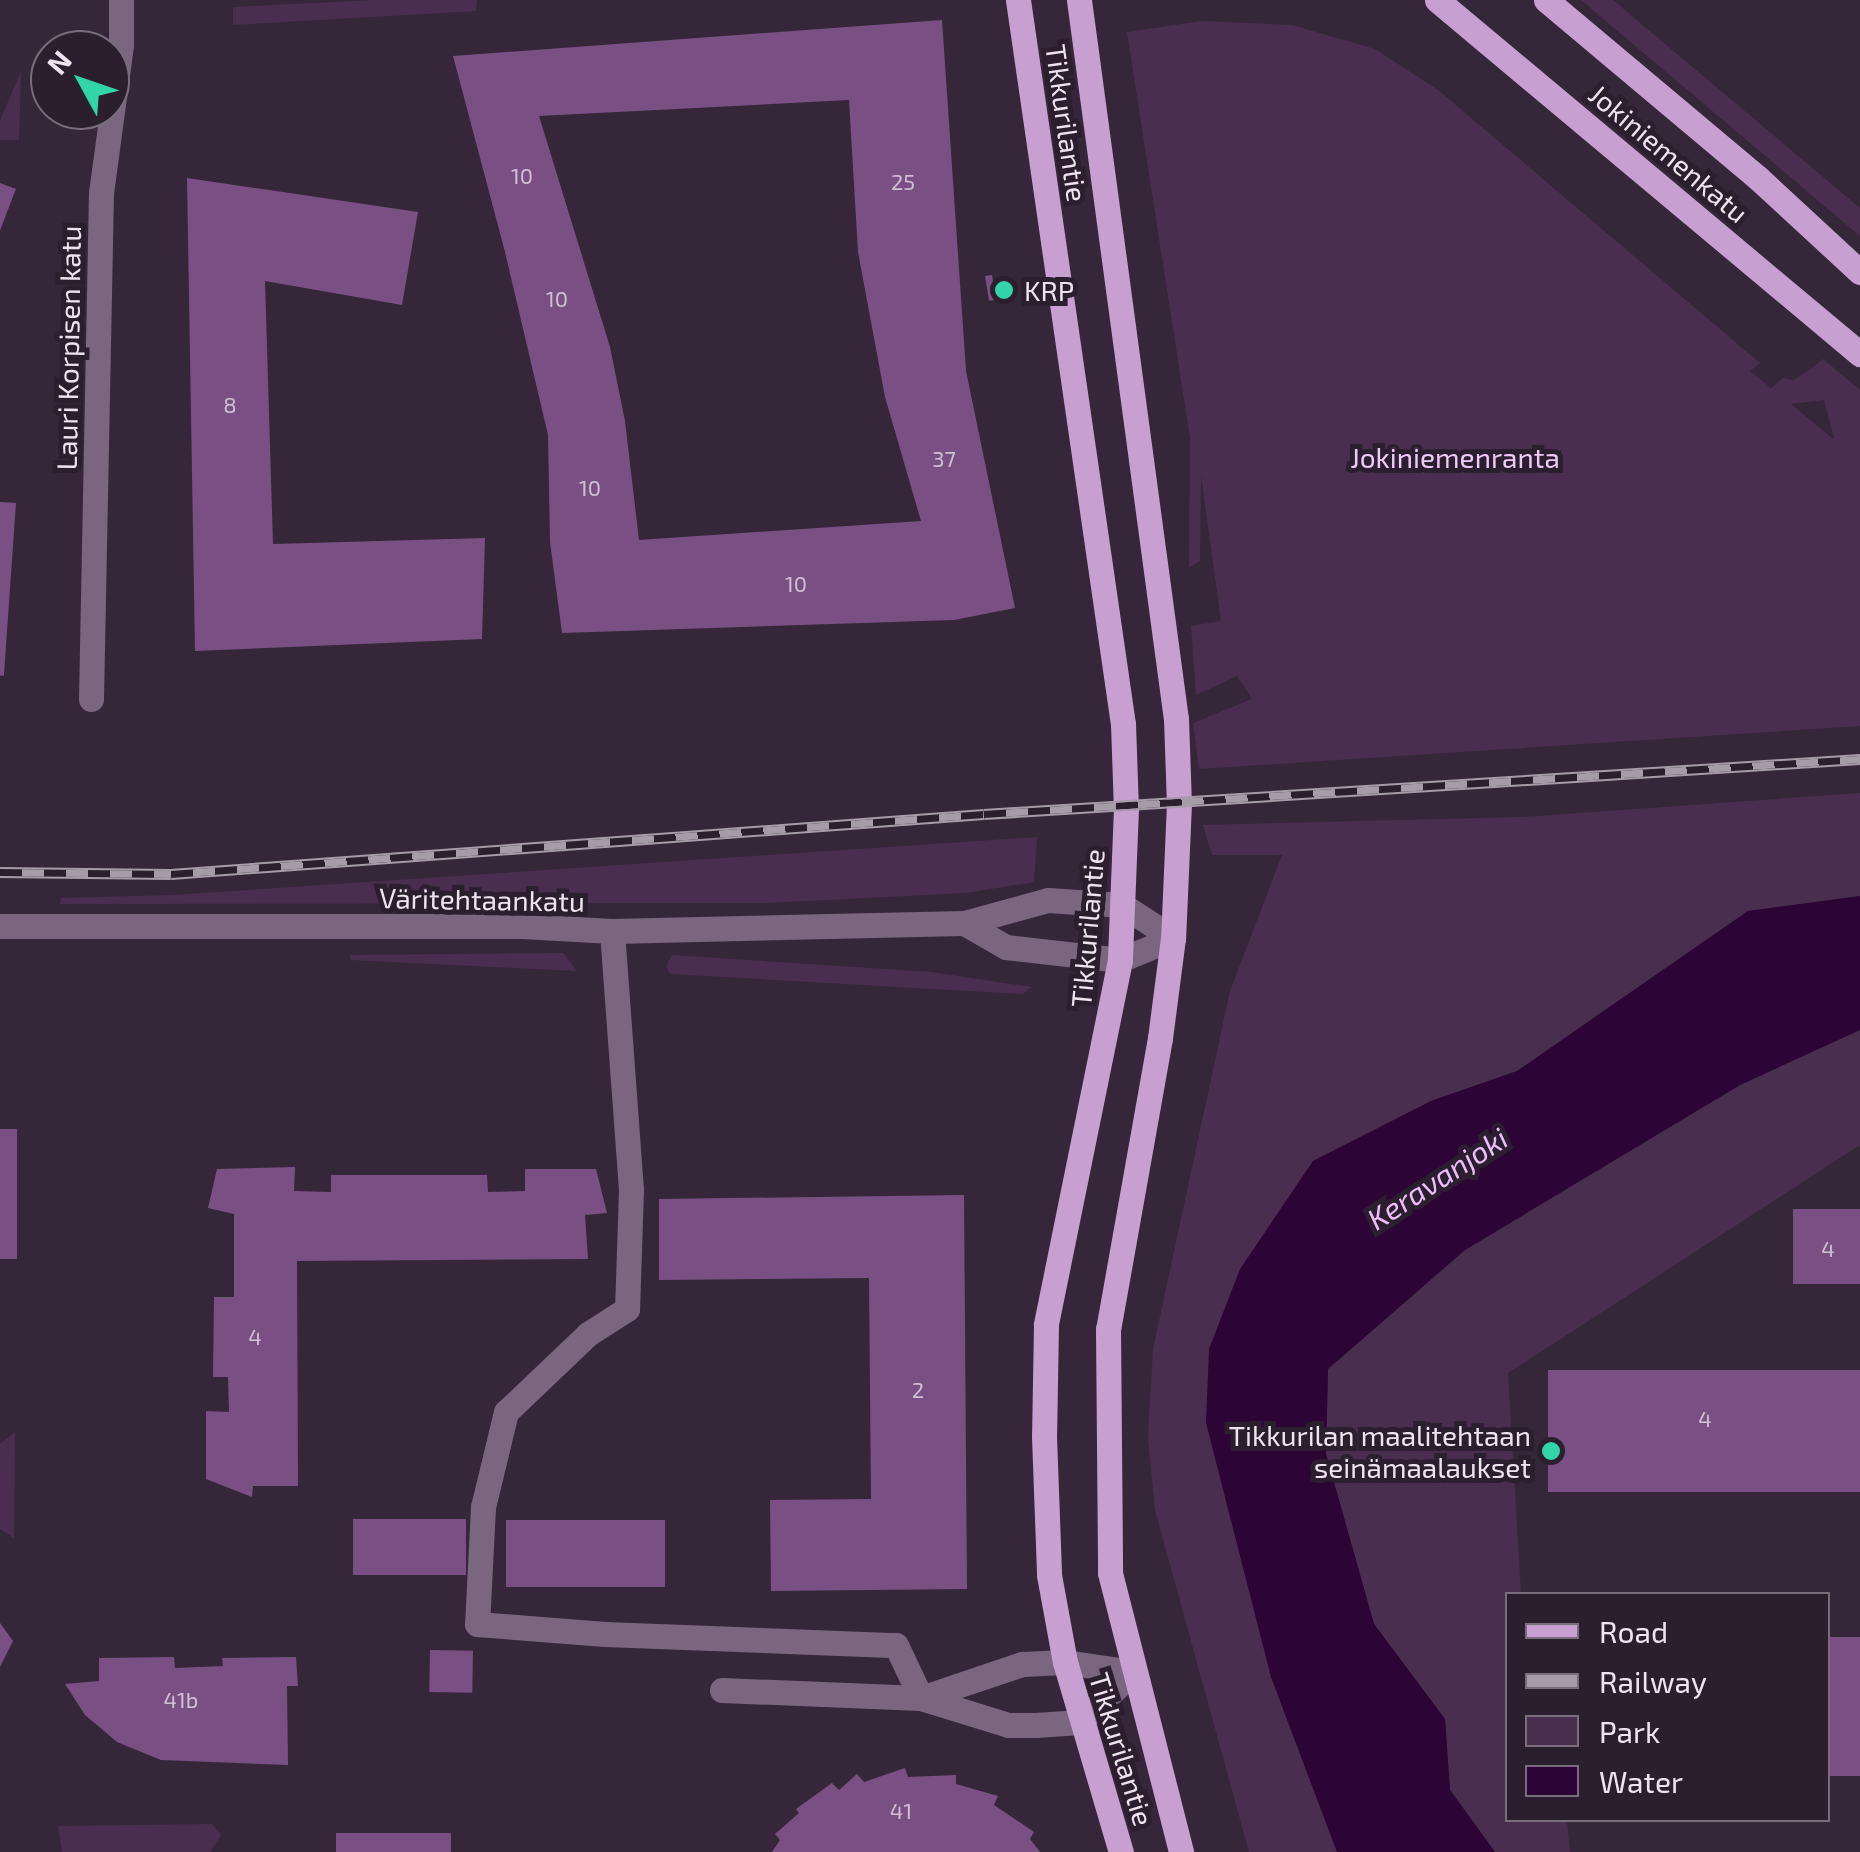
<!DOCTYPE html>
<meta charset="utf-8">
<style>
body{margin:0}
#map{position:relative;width:1860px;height:1852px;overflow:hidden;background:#352739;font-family:"Exo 2",sans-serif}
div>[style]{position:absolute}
.green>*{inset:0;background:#4a2e50}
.water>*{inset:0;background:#2c0435}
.building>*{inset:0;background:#7a5084;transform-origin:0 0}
.service>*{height:25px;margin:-12.5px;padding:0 12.5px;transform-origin:12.5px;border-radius:12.5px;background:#7a677f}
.minor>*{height:25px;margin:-12.5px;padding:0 12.5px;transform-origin:12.5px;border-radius:12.5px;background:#7a677f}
.primary>*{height:25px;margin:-12.5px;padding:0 12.5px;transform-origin:12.5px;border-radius:12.5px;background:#c7a0d1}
.rail>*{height:11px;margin-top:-5.5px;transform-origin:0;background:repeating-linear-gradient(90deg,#2b1e2f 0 22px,#a69ba9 0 44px);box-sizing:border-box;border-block:2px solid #a69ba9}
.dots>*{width:28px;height:28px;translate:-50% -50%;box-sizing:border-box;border:5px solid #2b1e2f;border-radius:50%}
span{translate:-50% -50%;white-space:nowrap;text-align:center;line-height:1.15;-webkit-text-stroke:10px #2b1e2f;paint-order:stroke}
.number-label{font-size:22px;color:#d1bfd5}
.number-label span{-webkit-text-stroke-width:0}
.street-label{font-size:28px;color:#eee4f0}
.poi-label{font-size:28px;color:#eee4f0}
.left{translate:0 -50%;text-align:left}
.right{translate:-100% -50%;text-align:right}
.park-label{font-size:28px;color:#efc9f8}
.water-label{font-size:30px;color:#eebcfa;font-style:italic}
.legend{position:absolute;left:1505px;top:1592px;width:325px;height:230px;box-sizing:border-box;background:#2b1e2f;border:2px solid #796d7c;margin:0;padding:12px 18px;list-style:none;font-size:30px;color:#eee4f0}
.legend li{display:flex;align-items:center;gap:20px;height:50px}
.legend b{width:50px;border:2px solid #796d7c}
.north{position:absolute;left:30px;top:30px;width:100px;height:100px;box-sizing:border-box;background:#2b1e2f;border:2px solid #796d7c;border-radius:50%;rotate:310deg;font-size:28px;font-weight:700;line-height:40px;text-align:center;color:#eee4f0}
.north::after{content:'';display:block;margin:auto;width:35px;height:45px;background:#32d4a9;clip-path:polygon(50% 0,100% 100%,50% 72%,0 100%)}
</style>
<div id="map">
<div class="green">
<div style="clip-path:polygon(373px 0,477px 0,476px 11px,233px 25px,233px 7px)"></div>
<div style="clip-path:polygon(1581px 0,1613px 0,1860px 208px,1860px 236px)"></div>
<div style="clip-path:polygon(evenodd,1202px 21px,1292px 25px,1375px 49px,1438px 90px,1760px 363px,1750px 371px,1771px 388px,1783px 378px,1793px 380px,1807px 372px,1823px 359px,1860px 390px,1860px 726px,1199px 769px,1193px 723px,1252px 699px,1237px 676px,1196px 695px,1191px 626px,1221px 621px,1201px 475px,1200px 561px,1189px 568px,1190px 438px,1127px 32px,1202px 21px,1824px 400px,1834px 438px,1833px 439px,1791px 404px,1824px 400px)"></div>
<div style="clip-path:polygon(21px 72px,19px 140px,0 140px,0 120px)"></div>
<div style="clip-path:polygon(1860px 793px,1860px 896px,1748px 911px,1517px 1071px,1431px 1101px,1313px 1161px,1271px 1677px,1337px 1852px,1249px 1852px,1155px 1510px,1148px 1438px,1153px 1349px,1230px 991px,1282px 855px,1212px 855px,1203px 825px,1523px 817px)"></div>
<div style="clip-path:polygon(1037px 837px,1034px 882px,966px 893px,766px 903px,60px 904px,61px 898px,173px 895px)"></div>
<div style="clip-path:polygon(563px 953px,577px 971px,351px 960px,350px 955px)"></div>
<div style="clip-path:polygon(672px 955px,931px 972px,1032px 987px,1023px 994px,670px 974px,666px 967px)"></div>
<div style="clip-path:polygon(1860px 1030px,1860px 1145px,1508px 1373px,1521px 1594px,1508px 1594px,1508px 1820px,1567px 1820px,1570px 1852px,1495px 1852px,1450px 1790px,1445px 1719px,1374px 1624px,1326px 1454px,1328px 1369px,1465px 1250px,1740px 1085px)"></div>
<div style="clip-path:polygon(15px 1432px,14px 1538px,0 1529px,0 1444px)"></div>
<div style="clip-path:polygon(212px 1824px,221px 1835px,210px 1852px,62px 1852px,58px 1826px)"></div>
</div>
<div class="water">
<div style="clip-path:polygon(1860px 896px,1860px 1030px,1740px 1085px,1465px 1250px,1328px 1369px,1326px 1454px,1374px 1624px,1445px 1719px,1450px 1790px,1495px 1852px,1337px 1852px,1271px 1677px,1206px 1423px,1209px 1349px,1240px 1269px,1313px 1161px,1431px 1101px,1517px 1071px,1748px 911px)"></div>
</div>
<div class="building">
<div style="clip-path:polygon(evenodd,942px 20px,966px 371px,1015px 608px,954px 620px,562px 633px,550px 542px,548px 435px,505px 252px,453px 56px,942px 20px,849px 100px,858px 252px,885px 397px,921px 521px,639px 540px,625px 421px,610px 347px,539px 116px,849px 100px)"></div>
<div style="clip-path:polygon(187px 178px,418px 212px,402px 305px,265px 281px,273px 544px,485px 538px,482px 639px,195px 651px)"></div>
<div style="left:0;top:183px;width:17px;height:293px;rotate:21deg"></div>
<div style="left:992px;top:275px;width:25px;height:7px;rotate:81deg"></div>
<div style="left:0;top:502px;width:16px;height:173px;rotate:4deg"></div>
<div style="left:0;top:1129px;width:17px;height:130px"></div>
<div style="clip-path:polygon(295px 1167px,294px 1191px,331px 1192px,331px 1175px,487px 1175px,488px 1192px,525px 1191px,525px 1169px,596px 1169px,607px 1213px,585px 1215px,588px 1259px,297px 1261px,298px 1486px,253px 1486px,252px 1497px,206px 1479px,206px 1411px,229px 1412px,228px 1377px,213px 1377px,214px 1297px,234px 1297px,234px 1214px,208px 1208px,217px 1169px)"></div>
<div style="clip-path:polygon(964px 1195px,967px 1589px,771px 1591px,770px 1500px,871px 1499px,869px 1278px,659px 1280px,659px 1199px)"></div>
<div style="left:1860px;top:1209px;width:75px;height:67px;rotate:90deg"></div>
<div style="left:1860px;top:1370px;width:122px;height:312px;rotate:90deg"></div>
<div style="left:353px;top:1519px;width:113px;height:56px"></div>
<div style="left:665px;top:1520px;width:67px;height:159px;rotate:90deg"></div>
<div style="clip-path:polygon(0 1623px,13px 1641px,0 1667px)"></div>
<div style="left:1860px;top:1637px;width:139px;height:32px;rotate:90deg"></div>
<div style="left:430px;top:1650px;width:43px;height:42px;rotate:1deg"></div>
<div style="clip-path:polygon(174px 1657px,175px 1668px,223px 1666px,222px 1658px,296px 1657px,298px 1686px,287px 1686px,288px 1765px,161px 1760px,117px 1742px,85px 1715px,65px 1684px,99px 1681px,99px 1658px)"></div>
<div style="clip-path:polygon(905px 1768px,908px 1777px,956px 1775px,956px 1784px,998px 1796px,994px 1805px,1034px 1832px,1030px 1839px,1040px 1852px,772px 1852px,780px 1840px,775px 1834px,799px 1813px,796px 1809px,832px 1783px,839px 1790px,857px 1774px,864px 1782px)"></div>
<div style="left:451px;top:1833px;width:19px;height:115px;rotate:90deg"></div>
</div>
<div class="service">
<div style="left:612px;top:931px;width:260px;rotate:85.8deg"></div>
<div style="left:631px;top:1190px;width:119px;rotate:91.9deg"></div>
<div style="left:627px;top:1309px;width:46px;rotate:147.3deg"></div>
<div style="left:588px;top:1334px;width:113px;rotate:136.4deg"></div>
<div style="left:506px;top:1412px;width:98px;rotate:103.6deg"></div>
<div style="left:483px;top:1507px;width:117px;rotate:92.9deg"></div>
<div style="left:477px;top:1624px;width:128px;rotate:4.5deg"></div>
<div style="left:605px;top:1634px;width:291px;rotate:2.2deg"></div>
<div style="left:896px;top:1645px;width:59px;rotate:64.7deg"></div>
<div style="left:722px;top:1690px;width:199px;rotate:2.3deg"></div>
<div style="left:921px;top:1698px;width:91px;rotate:17.2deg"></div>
<div style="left:1008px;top:1725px;width:28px"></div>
<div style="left:1036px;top:1725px;width:44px;rotate:-3.9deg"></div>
<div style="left:1080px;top:1722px;width:73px;rotate:-43.3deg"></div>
<div style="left:921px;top:1698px;width:107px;rotate:-18.6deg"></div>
<div style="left:1022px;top:1664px;width:43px;rotate:-2.7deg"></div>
<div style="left:1065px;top:1662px;width:69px;rotate:8.4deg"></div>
</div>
<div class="minor">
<div style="left:91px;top:699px;width:506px;rotate:-88.87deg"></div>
<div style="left:101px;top:193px;width:149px;rotate:-82.3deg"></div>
<div style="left:121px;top:45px;width:45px;rotate:-90deg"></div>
<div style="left:964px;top:923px;width:48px;rotate:29.7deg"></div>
<div style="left:1006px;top:947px;width:115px;rotate:6.5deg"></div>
<div style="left:1120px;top:960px;width:57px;rotate:-22.5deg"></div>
<div style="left:0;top:926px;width:522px"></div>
<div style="left:522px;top:926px;width:90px;rotate:3.2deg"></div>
<div style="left:612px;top:931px;width:352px;rotate:-1.3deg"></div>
<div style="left:964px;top:923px;width:87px;rotate:-15.3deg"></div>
<div style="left:1048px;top:900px;width:74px;rotate:3.9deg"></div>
<div style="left:1122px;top:905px;width:61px;rotate:32.9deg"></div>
</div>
<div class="primary">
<div style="left:1018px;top:0;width:732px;rotate:81.75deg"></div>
<div style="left:1123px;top:724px;width:84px;rotate:88deg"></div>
<div style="left:1126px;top:808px;width:152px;rotate:92.3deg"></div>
<div style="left:1120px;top:960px;width:372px;rotate:101.5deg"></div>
<div style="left:1046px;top:1325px;width:111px;rotate:91deg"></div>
<div style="left:1044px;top:1436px;width:139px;rotate:87.9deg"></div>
<div style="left:1049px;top:1575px;width:88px;rotate:79.6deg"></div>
<div style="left:1065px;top:1662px;width:198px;rotate:73.6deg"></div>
<div style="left:1079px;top:0;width:726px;rotate:82.32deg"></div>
<div style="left:1176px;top:719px;width:84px;rotate:88deg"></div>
<div style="left:1179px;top:803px;width:135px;rotate:92.5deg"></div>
<div style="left:1173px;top:938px;width:101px;rotate:97.4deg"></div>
<div style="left:1160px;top:1038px;width:296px;rotate:100.1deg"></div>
<div style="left:1108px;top:1329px;width:244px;rotate:89.5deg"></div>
<div style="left:1110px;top:1573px;width:288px;rotate:75.7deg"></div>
<div style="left:1437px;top:0;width:552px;rotate:39.93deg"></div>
<div style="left:1546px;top:0;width:277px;rotate:40deg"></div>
<div style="left:1758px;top:178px;width:139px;rotate:42.7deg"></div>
</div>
<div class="rail">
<div style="left:0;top:872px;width:171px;rotate:0.7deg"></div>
<div style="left:171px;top:874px;width:815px;rotate:-4.22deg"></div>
<div style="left:984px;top:814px;width:878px;rotate:-3.59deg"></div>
</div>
<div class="dots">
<div style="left:1004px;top:290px;background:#32d4a9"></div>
<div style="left:1551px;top:1451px;background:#32d4a9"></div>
</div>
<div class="number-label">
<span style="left:522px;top:176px">10</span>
<span style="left:903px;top:182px">25</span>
<span style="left:557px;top:299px">10</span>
<span style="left:230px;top:405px">8</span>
<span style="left:944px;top:459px">37</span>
<span style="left:590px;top:488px">10</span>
<span style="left:796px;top:584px">10</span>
<span style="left:1828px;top:1249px">4</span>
<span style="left:255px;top:1337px">4</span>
<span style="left:918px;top:1390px">2</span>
<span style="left:1705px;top:1419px">4</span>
<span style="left:181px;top:1700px">41b</span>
<span style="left:901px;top:1811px">41</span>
</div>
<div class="street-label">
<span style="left:1067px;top:123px;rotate:82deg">Tikkurilantie</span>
<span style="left:1669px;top:153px;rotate:40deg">Jokiniemenkatu</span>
<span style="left:68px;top:348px;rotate:-89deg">Lauri Korpisen katu</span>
<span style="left:482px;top:899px;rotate:1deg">Väritehtaankatu</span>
<span style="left:1087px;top:928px;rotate:-85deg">Tikkurilantie</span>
<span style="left:1122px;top:1749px;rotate:73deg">Tikkurilantie</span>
</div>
<div class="poi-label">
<span class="left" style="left:1024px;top:290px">KRP</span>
<span class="right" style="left:1531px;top:1451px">Tikkurilan maalitehtaan<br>seinämaalaukset</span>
</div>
<div class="park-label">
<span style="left:1455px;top:457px">Jokiniemenranta</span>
</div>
<div class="water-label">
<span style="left:1437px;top:1178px;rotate:-33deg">Keravanjoki</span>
</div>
<ul class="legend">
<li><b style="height:12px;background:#c7a0d1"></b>Road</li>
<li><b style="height:12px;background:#a69ba9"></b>Railway</li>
<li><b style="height:28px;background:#4a2e50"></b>Park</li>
<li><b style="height:28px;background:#2c0435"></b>Water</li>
</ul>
<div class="north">N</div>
</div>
